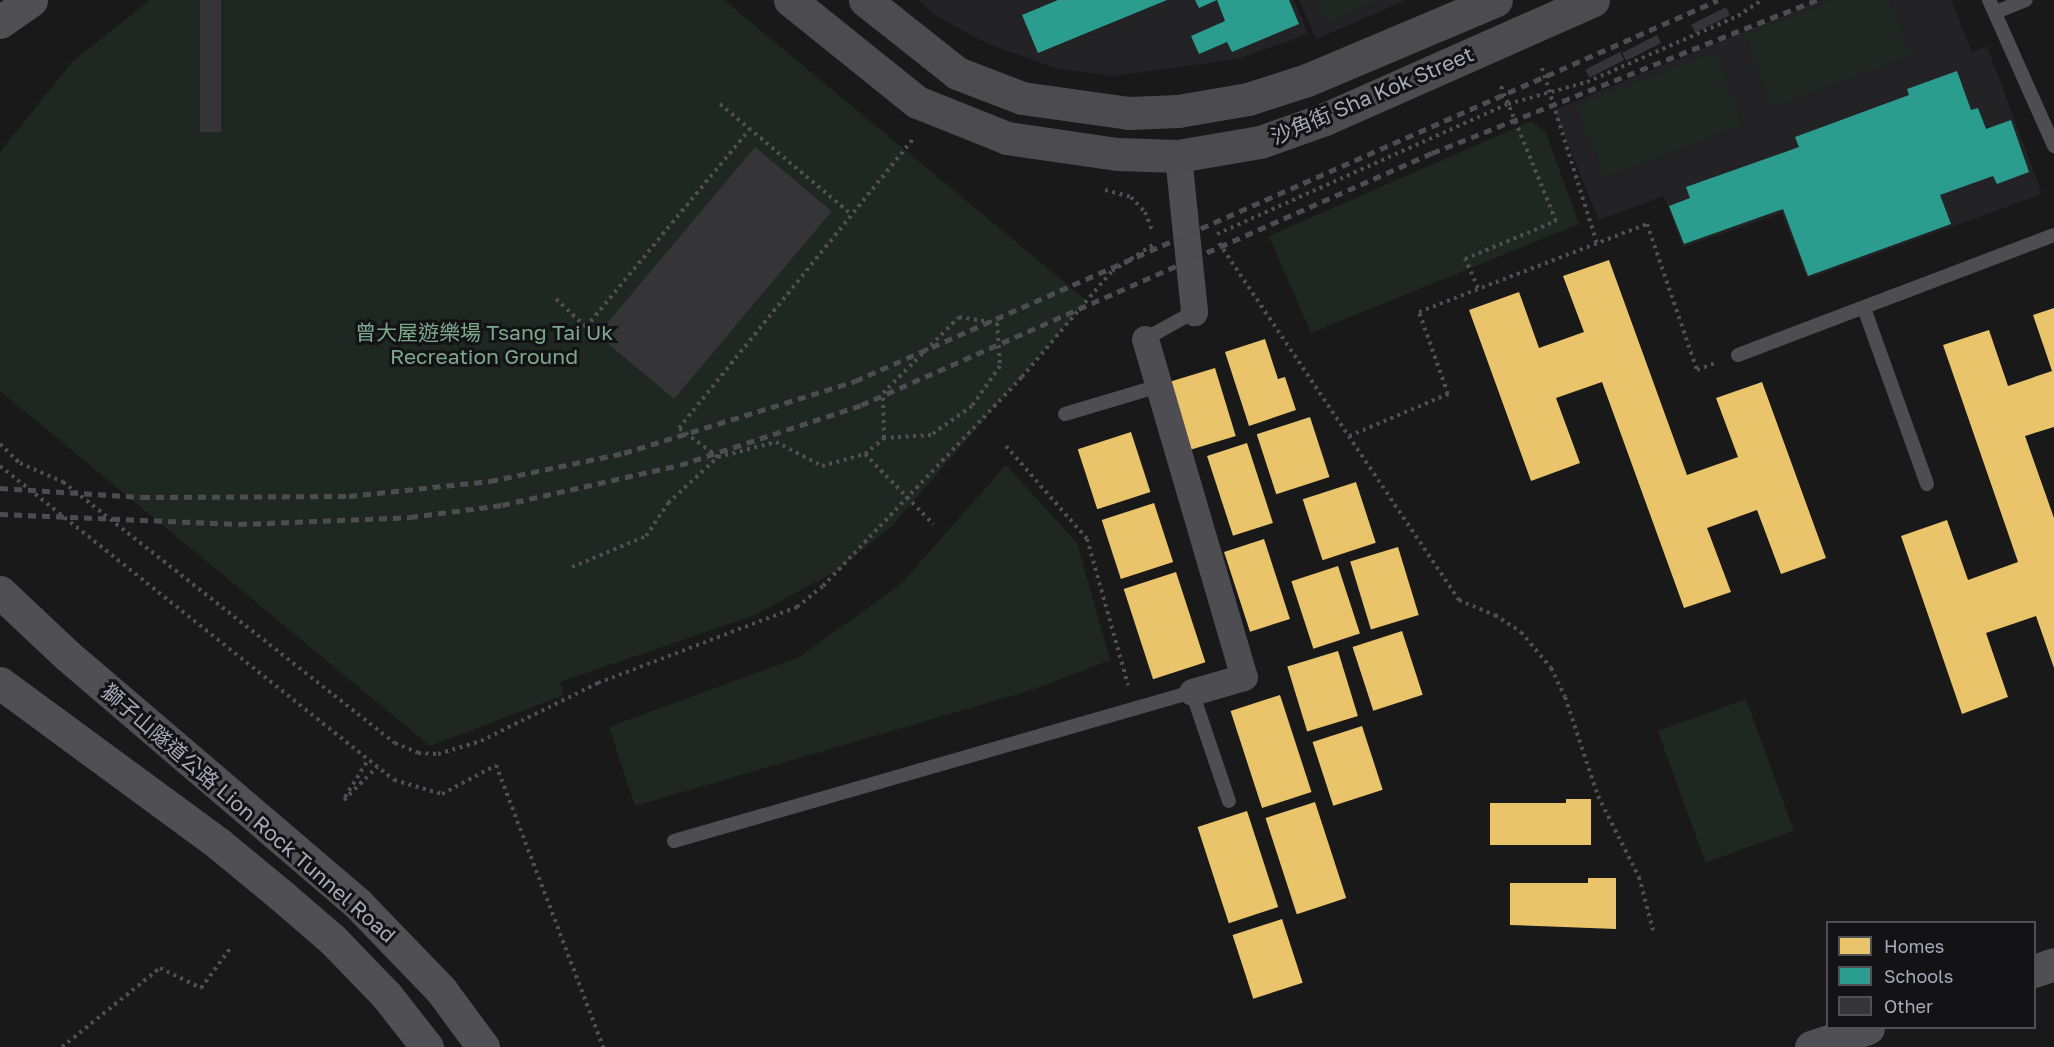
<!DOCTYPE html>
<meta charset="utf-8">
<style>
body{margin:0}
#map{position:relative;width:2054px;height:1047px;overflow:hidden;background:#191919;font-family:"Golos Text","Noto Sans TC",sans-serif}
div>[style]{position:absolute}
.built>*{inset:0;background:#232225}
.green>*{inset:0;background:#1e2722;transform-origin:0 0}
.homes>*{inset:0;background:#e9c46a;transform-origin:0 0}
.schools>*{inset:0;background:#2a9d8f}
.building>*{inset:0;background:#353537;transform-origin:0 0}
.path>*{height:4px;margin-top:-2px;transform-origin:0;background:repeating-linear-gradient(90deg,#4f4f54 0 3px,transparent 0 7.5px)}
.lane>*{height:14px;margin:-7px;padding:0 7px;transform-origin:7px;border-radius:7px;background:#4d4d52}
.street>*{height:27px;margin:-13.5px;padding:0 13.5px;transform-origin:13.5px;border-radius:13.5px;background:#4d4d52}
.secondary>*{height:33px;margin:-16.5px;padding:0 16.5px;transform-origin:16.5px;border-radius:16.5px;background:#4c4c50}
.primary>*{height:33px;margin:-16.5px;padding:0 16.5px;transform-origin:16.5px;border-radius:16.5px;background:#4f4f54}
.highway>*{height:33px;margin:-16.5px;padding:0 16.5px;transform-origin:16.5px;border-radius:16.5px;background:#4f4f54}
.rail>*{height:4.5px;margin-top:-2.25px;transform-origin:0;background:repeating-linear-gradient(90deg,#4d4d51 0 8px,transparent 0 14px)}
span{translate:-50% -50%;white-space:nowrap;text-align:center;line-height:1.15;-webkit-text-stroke:6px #131315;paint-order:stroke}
.street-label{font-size:21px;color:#a9a9bb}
.park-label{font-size:21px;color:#7ea88c}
.legend{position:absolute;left:1826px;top:921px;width:210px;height:108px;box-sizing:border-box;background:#131315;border:2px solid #4f4f57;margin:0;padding:8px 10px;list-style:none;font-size:18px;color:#a9a9bb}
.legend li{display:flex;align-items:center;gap:12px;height:30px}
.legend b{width:30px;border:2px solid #4f4f57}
</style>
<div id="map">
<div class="built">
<div style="clip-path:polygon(919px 0,1294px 0,1308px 34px,1238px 59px,1112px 76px,1054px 68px,986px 43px,934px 15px)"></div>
<div style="clip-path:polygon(1299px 0,1406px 0,1316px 39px)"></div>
<div style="clip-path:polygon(1821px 0,1951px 0,1972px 52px,1987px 46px,2042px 194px,1807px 279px,1782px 213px,1683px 247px,1664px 196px,1599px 220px,1554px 110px)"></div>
</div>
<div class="green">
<div style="clip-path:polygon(150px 0,724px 0,1087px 301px,892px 526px,838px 570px,753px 616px,560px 682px,564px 695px,430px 746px,0 391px,0 152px,72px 62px)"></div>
<div style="clip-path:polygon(1316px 0,1380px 0,1327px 24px)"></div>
<div style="clip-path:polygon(1836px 0,1890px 0,1911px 56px,1772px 107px,1745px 34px)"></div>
<div style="left:1715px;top:52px;width:78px;height:148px;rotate:69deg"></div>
<div style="clip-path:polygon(1531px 121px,1546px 133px,1579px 224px,1311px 333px,1269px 236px)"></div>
<div style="clip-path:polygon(1006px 465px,1077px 543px,1110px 660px,1035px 689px,635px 806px,609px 727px,799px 657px,900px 585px)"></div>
<div style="left:1746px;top:699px;width:140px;height:94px;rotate:70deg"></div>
</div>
<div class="homes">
<div style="clip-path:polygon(1609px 260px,1687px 475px,1738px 457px,1716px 398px,1762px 382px,1826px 558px,1781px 574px,1757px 510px,1707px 528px,1731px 592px,1684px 608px,1602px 382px,1556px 398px,1580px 463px,1531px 481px,1469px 310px,1519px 292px,1539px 348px,1584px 332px,1563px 276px)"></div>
<div style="clip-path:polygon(2054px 308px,2054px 427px,2025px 436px,2054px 518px,2054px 668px,2036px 616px,1986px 633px,2008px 697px,1962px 714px,1901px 536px,1947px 520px,1968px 580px,2018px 562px,1943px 345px,1989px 330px,2008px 386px,2052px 371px,2033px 315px)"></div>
<div style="clip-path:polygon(1265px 339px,1278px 379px,1285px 377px,1296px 410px,1249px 426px,1225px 352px)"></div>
<div style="left:1215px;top:368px;width:71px;height:49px;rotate:73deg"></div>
<div style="left:1310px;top:417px;width:63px;height:56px;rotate:72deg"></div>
<div style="left:1131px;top:432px;width:63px;height:56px;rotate:72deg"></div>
<div style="left:1247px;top:443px;width:84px;height:42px;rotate:72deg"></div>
<div style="left:1356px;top:482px;width:64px;height:56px;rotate:72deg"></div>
<div style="left:1154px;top:503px;width:62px;height:55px;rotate:72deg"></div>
<div style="left:1264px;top:539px;width:84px;height:42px;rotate:72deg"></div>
<div style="left:1398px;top:547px;width:71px;height:50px;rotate:73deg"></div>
<div style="left:1338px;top:566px;width:71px;height:49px;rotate:72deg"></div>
<div style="left:1176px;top:572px;width:95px;height:55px;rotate:72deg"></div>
<div style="left:1402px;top:631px;width:67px;height:52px;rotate:72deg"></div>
<div style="left:1338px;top:651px;width:68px;height:53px;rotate:73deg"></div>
<div style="left:1280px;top:695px;width:102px;height:52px;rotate:72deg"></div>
<div style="left:1362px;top:726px;width:67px;height:52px;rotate:72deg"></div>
<div style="clip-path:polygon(1566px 799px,1591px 799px,1591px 845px,1490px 845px,1490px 803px,1566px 803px)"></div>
<div style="left:1315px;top:802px;width:101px;height:52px;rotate:72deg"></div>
<div style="left:1247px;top:811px;width:101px;height:52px;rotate:72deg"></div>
<div style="clip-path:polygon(1588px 878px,1616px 878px,1616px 929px,1510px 925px,1510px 883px,1588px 883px)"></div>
<div style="left:1282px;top:919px;width:67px;height:52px;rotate:72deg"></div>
</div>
<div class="schools">
<div style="clip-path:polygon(1058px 0,1167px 0,1038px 53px,1022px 15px)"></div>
<div style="clip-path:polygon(1195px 0,1289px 0,1299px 24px,1232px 52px,1227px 42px,1199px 54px,1191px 36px,1225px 21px,1217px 0,1199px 8px)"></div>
<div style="clip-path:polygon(1957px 71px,1971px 110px,1978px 108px,1986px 129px,2011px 120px,2029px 172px,1997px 184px,1993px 176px,1940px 195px,1951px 224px,1808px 276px,1783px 209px,1684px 244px,1669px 206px,1690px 198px,1686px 187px,1799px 147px,1795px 137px,1909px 95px,1907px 89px)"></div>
</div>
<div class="building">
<div style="left:200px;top:0;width:21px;height:132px"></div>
<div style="left:1726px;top:7px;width:9px;height:39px;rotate:63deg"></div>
<div style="left:1657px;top:35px;width:9px;height:39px;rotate:63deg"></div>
<div style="left:1620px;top:52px;width:9px;height:39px;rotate:63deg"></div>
<div style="left:755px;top:147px;width:100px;height:245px;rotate:40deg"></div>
</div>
<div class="path">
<div style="left:1542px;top:68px;width:183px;rotate:72.6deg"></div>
<div style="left:720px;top:104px;width:171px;rotate:40deg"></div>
<div style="left:1105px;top:190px;width:27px;rotate:15deg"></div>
<div style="left:1131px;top:197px;width:21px;rotate:47deg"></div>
<div style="left:1145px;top:212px;width:19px;rotate:69deg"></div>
<div style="left:1217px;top:234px;width:319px;rotate:-24.1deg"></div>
<div style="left:1508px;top:104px;width:82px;rotate:-15.6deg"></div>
<div style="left:1587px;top:82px;width:165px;rotate:-23.6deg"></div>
<div style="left:1738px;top:16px;width:29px;rotate:-34deg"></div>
<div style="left:1219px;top:243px;width:430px;rotate:56.1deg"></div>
<div style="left:1459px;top:600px;width:39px;rotate:23deg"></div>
<div style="left:1495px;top:615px;width:31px;rotate:33deg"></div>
<div style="left:1521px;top:632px;width:47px;rotate:50.2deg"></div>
<div style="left:1551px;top:668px;width:32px;rotate:64deg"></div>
<div style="left:1565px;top:697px;width:104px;rotate:71.6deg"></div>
<div style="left:1598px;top:796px;width:91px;rotate:63.2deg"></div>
<div style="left:1639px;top:877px;width:55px;rotate:75.2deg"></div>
<div style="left:1478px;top:288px;width:32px;rotate:-114deg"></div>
<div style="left:1465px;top:259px;width:99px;rotate:-22.7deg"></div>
<div style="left:1556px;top:221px;width:146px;rotate:-112.2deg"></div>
<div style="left:556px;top:299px;width:41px;rotate:43deg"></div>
<div style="left:586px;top:327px;width:257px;rotate:-50.4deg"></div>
<div style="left:1349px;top:436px;width:108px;rotate:-23deg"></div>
<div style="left:1448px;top:394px;width:87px;rotate:-109.5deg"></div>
<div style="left:1419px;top:312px;width:244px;rotate:-21.1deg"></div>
<div style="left:1647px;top:224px;width:154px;rotate:71.1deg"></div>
<div style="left:1697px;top:370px;width:19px;rotate:-21deg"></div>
<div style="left:0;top:444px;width:28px;rotate:44deg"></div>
<div style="left:20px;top:463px;width:47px;rotate:23.8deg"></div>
<div style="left:63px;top:482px;width:422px;rotate:38.2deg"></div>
<div style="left:395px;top:743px;width:25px;rotate:23deg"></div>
<div style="left:418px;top:753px;width:20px;rotate:3deg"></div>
<div style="left:438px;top:754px;width:45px;rotate:-16.8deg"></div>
<div style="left:481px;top:741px;width:131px;rotate:-26.4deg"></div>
<div style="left:598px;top:683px;width:213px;rotate:-20.9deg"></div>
<div style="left:797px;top:607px;width:33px;rotate:-39deg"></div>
<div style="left:823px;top:586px;width:289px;rotate:-46.4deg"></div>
<div style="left:1022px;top:377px;width:139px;rotate:-49.7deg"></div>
<div style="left:1112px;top:271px;width:52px;rotate:-32.5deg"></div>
<div style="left:1006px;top:446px;width:123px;rotate:48.9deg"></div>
<div style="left:1087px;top:539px;width:152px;rotate:74.3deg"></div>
<div style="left:865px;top:454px;width:98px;rotate:45.8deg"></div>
<div style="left:718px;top:457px;width:49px;rotate:-143.4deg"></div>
<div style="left:679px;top:428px;width:373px;rotate:-51deg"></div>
<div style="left:0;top:466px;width:504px;rotate:38.55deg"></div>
<div style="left:394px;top:780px;width:50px;rotate:16.3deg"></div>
<div style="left:442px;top:794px;width:61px;rotate:-28.2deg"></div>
<div style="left:496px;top:765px;width:302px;rotate:69.2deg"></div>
<div style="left:572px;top:567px;width:80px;rotate:-22.7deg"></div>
<div style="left:646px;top:536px;width:40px;rotate:-56deg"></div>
<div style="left:668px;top:503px;width:68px;rotate:-42.6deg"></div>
<div style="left:718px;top:457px;width:60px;rotate:-14.5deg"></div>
<div style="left:776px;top:442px;width:52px;rotate:27.6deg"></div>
<div style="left:822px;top:466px;width:45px;rotate:-15.6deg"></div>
<div style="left:865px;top:454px;width:25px;rotate:-40deg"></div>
<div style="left:884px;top:438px;width:45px;rotate:-91.3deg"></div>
<div style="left:883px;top:393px;width:107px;rotate:-45deg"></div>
<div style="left:959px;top:317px;width:38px;rotate:9deg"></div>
<div style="left:997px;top:323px;width:43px;rotate:86deg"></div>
<div style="left:1000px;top:366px;width:49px;rotate:125deg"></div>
<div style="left:972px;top:406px;width:50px;rotate:144.7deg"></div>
<div style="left:931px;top:435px;width:47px;rotate:176.3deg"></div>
<div style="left:345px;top:797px;width:44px;rotate:-58.1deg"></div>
<div style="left:344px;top:800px;width:47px;rotate:-45deg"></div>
<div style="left:62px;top:1047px;width:126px;rotate:-38.9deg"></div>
<div style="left:160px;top:968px;width:46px;rotate:26deg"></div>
<div style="left:201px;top:988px;width:52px;rotate:-53.6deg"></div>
</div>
<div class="lane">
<div style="left:1989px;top:0;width:160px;rotate:66deg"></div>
<div style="left:1996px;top:12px;width:32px;rotate:-22deg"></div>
<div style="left:1864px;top:308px;width:187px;rotate:70.3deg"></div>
<div style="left:1145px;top:339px;width:56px;rotate:-28.9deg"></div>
<div style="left:1738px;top:355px;width:338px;rotate:-20.8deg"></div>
<div style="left:1065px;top:414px;width:98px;rotate:-16.6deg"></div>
<div style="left:674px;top:841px;width:539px;rotate:-16.05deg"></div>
<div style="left:1192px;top:692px;width:115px;rotate:71.3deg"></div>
</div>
<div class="street">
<div style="left:1178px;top:156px;width:157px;rotate:84.1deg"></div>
<div style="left:1145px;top:339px;width:352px;rotate:73.7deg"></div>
<div style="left:1244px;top:677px;width:54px;rotate:163.9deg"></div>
</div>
<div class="secondary">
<div style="left:790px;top:0;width:163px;rotate:38.8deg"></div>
<div style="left:917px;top:102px;width:97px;rotate:21.8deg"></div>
<div style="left:1007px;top:138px;width:111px;rotate:8.3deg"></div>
<div style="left:1117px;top:154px;width:61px;rotate:1.9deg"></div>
<div style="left:1178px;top:156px;width:83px;rotate:-9.7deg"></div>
<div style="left:1260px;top:142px;width:69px;rotate:-19.5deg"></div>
<div style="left:1325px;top:119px;width:293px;rotate:-23.9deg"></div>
<div style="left:865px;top:0;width:117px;rotate:38.4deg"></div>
<div style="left:957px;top:73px;width:70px;rotate:21deg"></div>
<div style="left:1022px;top:98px;width:108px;rotate:8deg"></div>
<div style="left:1129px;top:113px;width:49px;rotate:-2.3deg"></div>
<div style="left:1178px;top:111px;width:71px;rotate:-9.7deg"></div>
<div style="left:1248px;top:99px;width:62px;rotate:-17.9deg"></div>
<div style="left:1307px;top:80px;width:205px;rotate:-22.9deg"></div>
</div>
<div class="primary">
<div style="left:0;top:22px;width:38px;rotate:-35deg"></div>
<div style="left:0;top:592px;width:93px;rotate:43.3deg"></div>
<div style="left:68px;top:656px;width:382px;rotate:40.5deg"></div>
<div style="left:358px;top:904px;width:120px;rotate:46deg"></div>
<div style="left:441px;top:990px;width:71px;rotate:53.6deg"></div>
<div style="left:0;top:683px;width:272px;rotate:36.3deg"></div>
<div style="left:219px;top:844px;width:82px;rotate:39.5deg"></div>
<div style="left:282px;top:896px;width:67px;rotate:40.8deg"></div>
<div style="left:333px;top:940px;width:78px;rotate:46deg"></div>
<div style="left:387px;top:996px;width:65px;rotate:51.9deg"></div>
</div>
<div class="highway">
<div style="left:2034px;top:971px;width:21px;rotate:-19deg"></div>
<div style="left:1811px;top:1047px;width:60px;rotate:-18.4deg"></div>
</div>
<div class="rail">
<div style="left:0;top:488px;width:142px;rotate:3.6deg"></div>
<div style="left:142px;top:497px;width:207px;rotate:-0.3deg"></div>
<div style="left:349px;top:496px;width:142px;rotate:-6.1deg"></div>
<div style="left:490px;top:481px;width:137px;rotate:-11.8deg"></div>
<div style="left:624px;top:453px;width:242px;rotate:-17.3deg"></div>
<div style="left:855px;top:381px;width:943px;rotate:-23.82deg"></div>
<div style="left:0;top:514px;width:239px;rotate:2.4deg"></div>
<div style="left:239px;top:524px;width:171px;rotate:-2.3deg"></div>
<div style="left:410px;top:517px;width:93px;rotate:-7.4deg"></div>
<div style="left:502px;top:505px;width:182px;rotate:-12.7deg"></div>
<div style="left:680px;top:465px;width:191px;rotate:-18.3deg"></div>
<div style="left:861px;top:405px;width:624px;rotate:-23.81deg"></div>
<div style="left:1432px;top:153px;width:414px;rotate:-21.7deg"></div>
</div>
<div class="street-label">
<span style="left:1372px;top:95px;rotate:-23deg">沙角街 Sha Kok Street</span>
<span style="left:249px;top:813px;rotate:41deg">獅子山隧道公路 Lion Rock Tunnel Road</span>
</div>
<div class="park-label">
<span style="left:484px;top:344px">曾大屋遊樂場 Tsang Tai Uk<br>Recreation Ground</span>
</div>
<ul class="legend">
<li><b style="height:16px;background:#e9c46a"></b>Homes</li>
<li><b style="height:16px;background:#2a9d8f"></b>Schools</li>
<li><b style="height:16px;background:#353537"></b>Other</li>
</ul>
</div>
